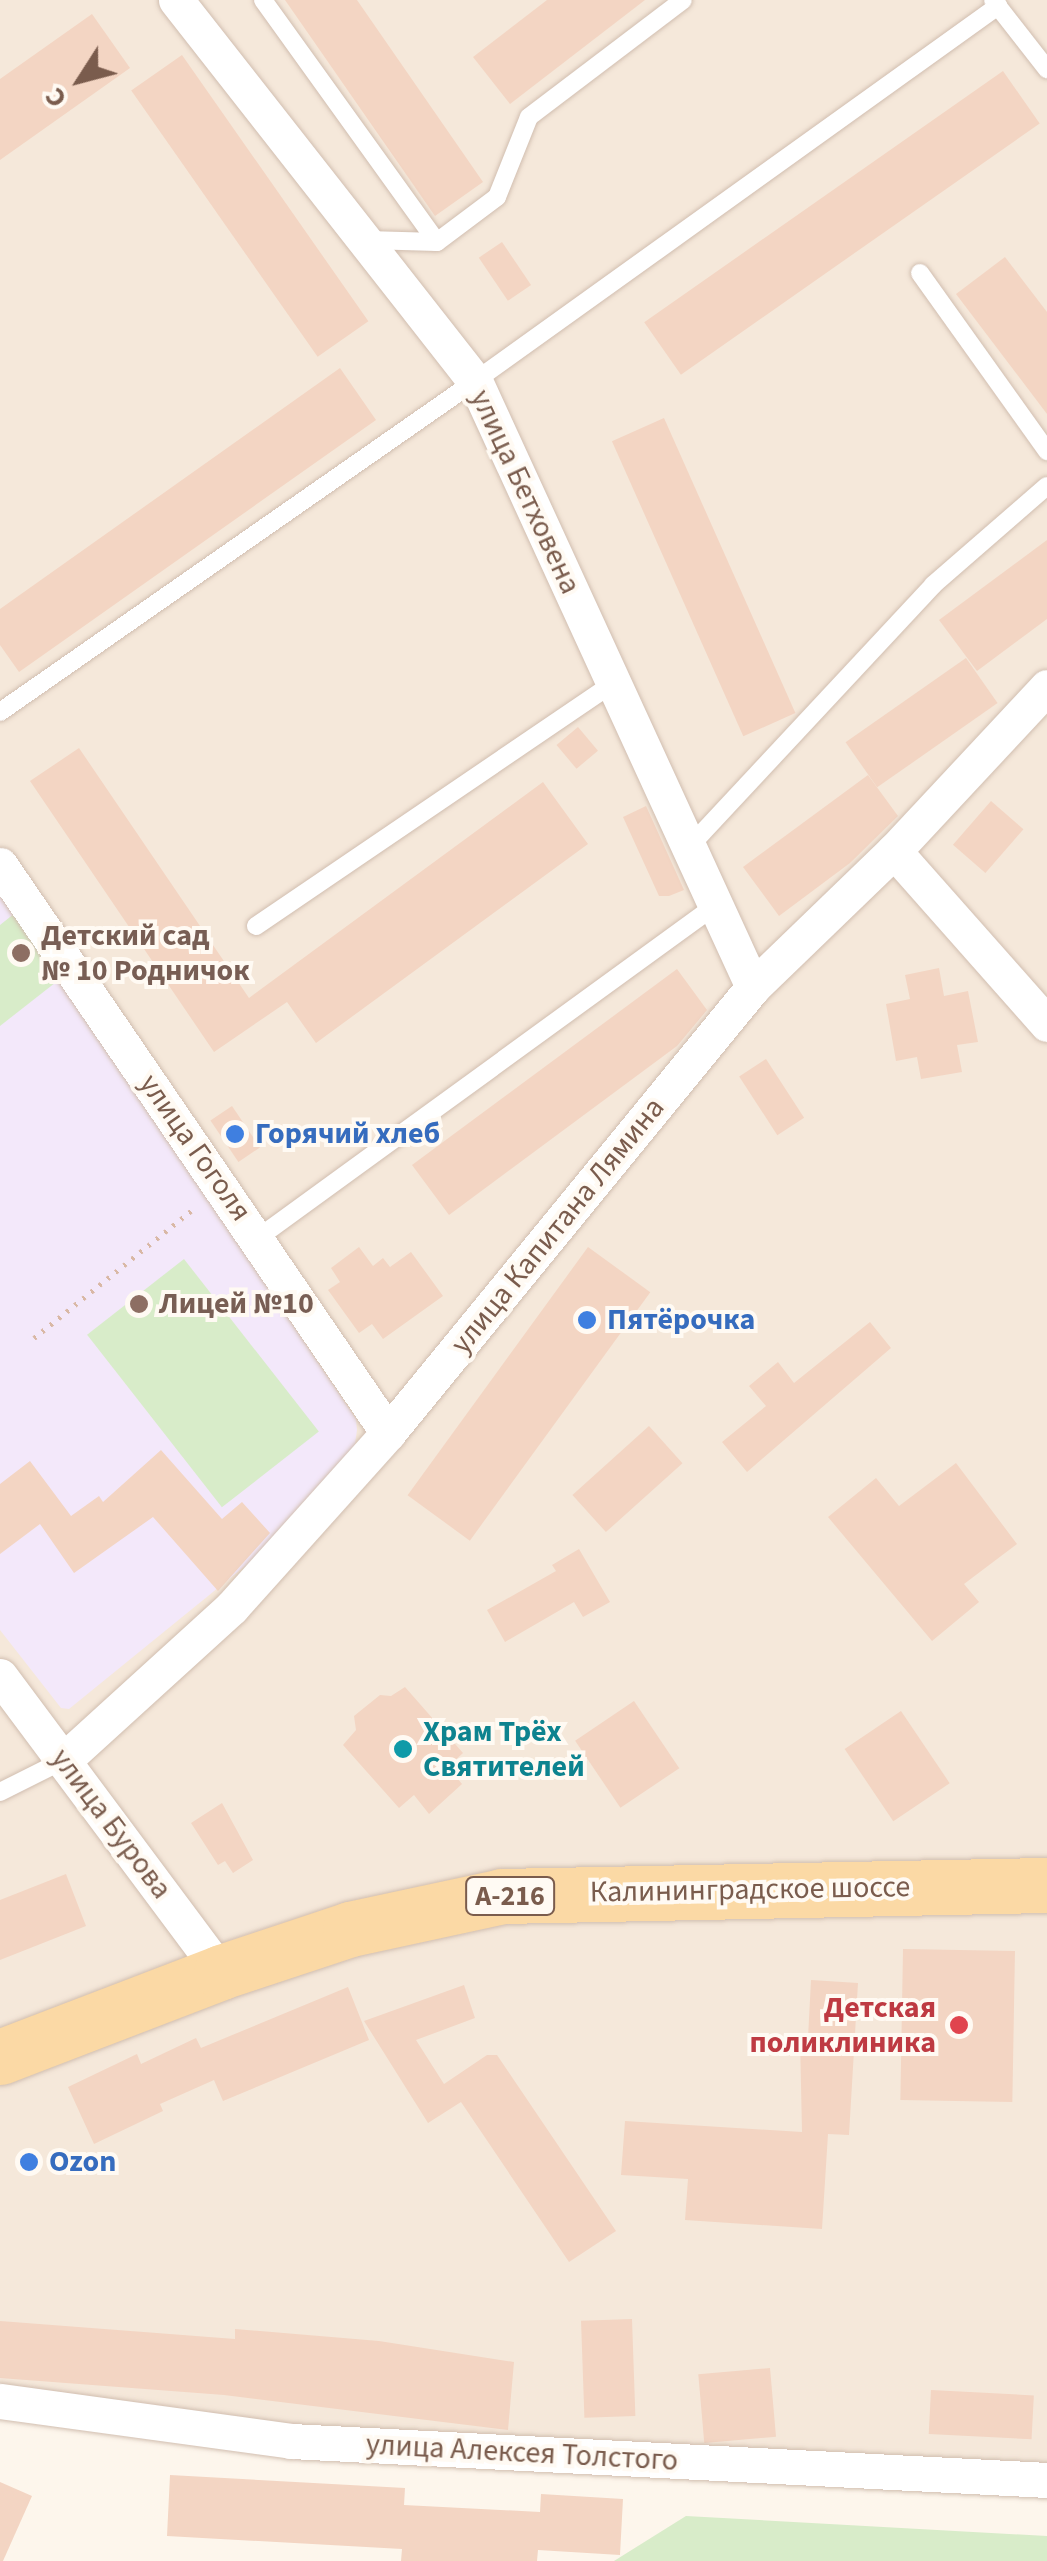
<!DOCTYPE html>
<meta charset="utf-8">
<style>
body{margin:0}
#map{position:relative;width:1047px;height:2561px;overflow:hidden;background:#fdf6ec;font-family:"Source Sans 3",sans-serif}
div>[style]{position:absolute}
.residential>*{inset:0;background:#f5e8da}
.education>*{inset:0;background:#f3e8fa}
.green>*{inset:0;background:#d8ecc9;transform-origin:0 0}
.building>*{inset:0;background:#f3d5c3;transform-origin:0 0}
.path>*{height:5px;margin-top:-2.5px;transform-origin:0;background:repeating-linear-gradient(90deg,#d9b8a5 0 2.5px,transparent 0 10.5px)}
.roads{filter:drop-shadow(0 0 2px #d1beb0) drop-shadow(0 0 2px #d1beb0)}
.service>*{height:18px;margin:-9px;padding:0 9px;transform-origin:9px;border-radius:9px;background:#fff}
.minor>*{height:35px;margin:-17.5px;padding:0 17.5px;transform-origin:17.5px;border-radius:17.5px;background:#fff}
.primary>*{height:55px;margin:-27.5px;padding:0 27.5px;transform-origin:27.5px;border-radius:27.5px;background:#fbd9a5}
.dots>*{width:28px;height:28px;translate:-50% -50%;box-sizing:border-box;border:5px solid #fffaf3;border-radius:50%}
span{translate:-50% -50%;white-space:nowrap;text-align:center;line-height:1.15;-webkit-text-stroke:8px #fffaf3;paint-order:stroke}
.shield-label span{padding:2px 8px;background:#fffaf3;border:2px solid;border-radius:8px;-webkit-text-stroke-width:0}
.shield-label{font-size:28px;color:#7a5c4d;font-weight:700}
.street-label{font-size:30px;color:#7a5c4d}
.education-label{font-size:30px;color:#785e54;font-weight:700}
.left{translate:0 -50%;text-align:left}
.shop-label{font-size:30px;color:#366cbe;font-weight:700}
.culture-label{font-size:30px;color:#0d838f;font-weight:700}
.health-label{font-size:30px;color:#be3a42;font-weight:700}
.right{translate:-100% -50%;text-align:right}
.north{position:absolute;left:30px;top:30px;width:100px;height:100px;-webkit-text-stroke:8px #fffaf3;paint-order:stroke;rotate:234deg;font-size:28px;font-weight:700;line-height:40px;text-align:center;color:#7a5c4d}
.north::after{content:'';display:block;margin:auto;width:35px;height:45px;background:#7a5c4d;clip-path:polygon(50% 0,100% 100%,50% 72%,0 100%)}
</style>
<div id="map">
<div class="residential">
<div style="clip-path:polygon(0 0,1047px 0,1047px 2480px,291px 2441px,0 2401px)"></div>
</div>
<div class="education">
<div style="clip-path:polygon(0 891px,356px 1419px,357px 1430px,353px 1458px,277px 1540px,69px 1709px,61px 1708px,0 1630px)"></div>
</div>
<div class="green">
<div style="clip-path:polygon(15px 913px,60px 979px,0 1026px,0 925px)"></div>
<div style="left:184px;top:1259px;width:219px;height:123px;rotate:52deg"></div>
<div style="clip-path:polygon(686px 2516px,1047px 2536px,1047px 2561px,614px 2561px)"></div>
</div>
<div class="building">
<div style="clip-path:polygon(285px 0,357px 0,483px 182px,435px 216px)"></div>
<div style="clip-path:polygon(547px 0,645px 0,510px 104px,473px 57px)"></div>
<div style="clip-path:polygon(92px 14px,130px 68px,0 160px,0 79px)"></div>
<div style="left:182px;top:55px;width:325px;height:62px;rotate:55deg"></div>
<div style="left:1003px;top:71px;width:64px;height:438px;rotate:55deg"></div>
<div style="left:502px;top:242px;width:52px;height:28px;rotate:56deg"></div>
<div style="clip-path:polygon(1005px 257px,1047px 312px,1047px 414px,956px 294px)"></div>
<div style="clip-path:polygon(340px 368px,376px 420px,19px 672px,0 645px,0 609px)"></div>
<div style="left:664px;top:418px;width:323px;height:57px;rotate:66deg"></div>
<div style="clip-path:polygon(1047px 540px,1047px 619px,977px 671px,939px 620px)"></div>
<div style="left:966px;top:658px;width:55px;height:147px;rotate:55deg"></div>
<div style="left:578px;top:727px;width:31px;height:28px;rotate:50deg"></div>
<div style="clip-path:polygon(79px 748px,249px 998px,543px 782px,588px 844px,316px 1043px,287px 1002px,214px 1052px,30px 781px)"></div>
<div style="clip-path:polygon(868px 775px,898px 816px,850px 863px,779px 916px,743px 867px)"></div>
<div style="left:991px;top:801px;width:43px;height:58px;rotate:41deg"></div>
<div style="clip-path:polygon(646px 806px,684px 890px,669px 896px,659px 896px,623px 817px)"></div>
<div style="clip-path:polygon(939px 968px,944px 996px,968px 991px,978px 1042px,957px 1045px,962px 1072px,921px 1079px,917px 1057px,896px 1061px,886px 1004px,910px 999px,905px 975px)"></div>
<div style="clip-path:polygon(677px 969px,707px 1010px,677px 1046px,449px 1215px,412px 1165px)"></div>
<div style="left:766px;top:1059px;width:70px;height:32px;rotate:57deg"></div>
<div style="left:232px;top:1106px;width:50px;height:26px;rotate:56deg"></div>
<div style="clip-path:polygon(359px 1247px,373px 1266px,383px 1258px,390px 1267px,411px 1252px,443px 1296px,383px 1339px,372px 1324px,359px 1333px,328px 1290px,340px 1282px,331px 1268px)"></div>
<div style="left:588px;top:1247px;width:77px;height:307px;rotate:36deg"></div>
<div style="clip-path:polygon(870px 1322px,891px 1348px,747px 1472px,722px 1442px,766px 1406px,749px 1386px,778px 1362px,794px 1383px)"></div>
<div style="left:649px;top:1426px;width:50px;height:103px;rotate:48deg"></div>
<div style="clip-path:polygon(161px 1450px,222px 1519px,242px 1502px,270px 1533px,218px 1591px,153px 1517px,74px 1573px,40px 1524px,0 1554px,0 1484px,30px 1461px,71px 1516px,99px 1496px,103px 1502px)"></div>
<div style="clip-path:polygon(956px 1463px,1017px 1544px,964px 1584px,979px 1602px,932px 1641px,828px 1517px,876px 1478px,899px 1506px)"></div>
<div style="clip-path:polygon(579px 1549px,610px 1602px,583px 1617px,574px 1602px,505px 1642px,487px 1610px,556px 1571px,552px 1565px)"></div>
<div style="clip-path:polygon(405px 1687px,463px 1753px,448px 1767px,462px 1784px,429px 1814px,414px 1795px,399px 1808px,343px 1745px,356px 1730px,354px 1716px,380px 1695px,391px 1696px)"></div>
<div style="left:634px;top:1701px;width:81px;height:71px;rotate:56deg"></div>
<div style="left:901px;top:1711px;width:87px;height:68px;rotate:56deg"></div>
<div style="clip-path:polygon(222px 1803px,253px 1860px,233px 1873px,225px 1861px,218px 1865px,191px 1823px)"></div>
<div style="clip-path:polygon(66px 1874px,86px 1926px,0 1960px,0 1900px)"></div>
<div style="left:903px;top:1949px;width:112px;height:151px;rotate:1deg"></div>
<div style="clip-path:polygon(811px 1980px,858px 1983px,849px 2135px,828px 2134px,822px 2229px,685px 2220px,688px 2179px,621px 2175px,625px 2121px,802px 2132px,800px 2038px,808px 2038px)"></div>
<div style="clip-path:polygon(464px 1985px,475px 2018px,416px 2040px,444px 2084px,487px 2055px,497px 2055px,616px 2231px,569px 2262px,461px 2102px,428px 2123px,364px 2021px)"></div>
<div style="clip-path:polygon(348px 1987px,369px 2040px,223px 2101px,214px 2080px,160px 2104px,163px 2111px,94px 2144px,68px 2087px,137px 2054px,141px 2064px,196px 2038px,201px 2048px)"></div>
<div style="left:632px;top:2319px;width:97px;height:51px;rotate:88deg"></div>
<div style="clip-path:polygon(0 2321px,235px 2339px,235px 2329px,379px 2341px,514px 2362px,508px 2430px,224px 2395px,0 2378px)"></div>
<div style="left:770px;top:2368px;width:69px;height:72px;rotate:85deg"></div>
<div style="left:931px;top:2390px;width:103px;height:44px;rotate:3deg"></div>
<div style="clip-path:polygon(170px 2475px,405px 2488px,404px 2505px,540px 2512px,541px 2494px,623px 2499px,620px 2555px,538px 2550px,537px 2561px,401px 2561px,402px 2549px,167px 2536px)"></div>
<div style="clip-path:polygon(0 2482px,32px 2496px,3px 2561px,0 2561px)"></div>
</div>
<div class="path">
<div style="left:34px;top:1338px;width:208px;rotate:-39deg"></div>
</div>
<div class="roads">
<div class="service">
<div style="left:263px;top:0;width:298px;rotate:54.3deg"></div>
<div style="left:993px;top:0;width:88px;rotate:52deg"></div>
<div style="left:367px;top:240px;width:70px;rotate:1.6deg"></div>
<div style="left:437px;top:242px;width:75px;rotate:-36.9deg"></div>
<div style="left:497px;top:197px;width:86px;rotate:-68.2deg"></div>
<div style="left:529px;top:117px;width:193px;rotate:-37.2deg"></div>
<div style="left:920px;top:273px;width:219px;rotate:54.5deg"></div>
<div style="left:0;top:712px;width:579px;rotate:-34.87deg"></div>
<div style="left:475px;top:381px;width:644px;rotate:-35.64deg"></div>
<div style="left:689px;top:847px;width:358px;rotate:-47deg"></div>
<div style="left:933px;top:585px;width:151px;rotate:-41deg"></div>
<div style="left:256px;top:926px;width:432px;rotate:-34.2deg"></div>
<div style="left:258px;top:1238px;width:566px;rotate:-36.02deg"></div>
<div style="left:0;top:1792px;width:72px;rotate:-26.6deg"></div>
</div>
<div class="minor">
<div style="left:176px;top:0;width:484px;rotate:51.9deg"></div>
<div style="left:475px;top:381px;width:667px;rotate:65.36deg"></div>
<div style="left:894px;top:851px;width:231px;rotate:48.5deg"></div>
<div style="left:0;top:865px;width:688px;rotate:55.66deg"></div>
<div style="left:0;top:1676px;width:369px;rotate:53.3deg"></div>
<div style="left:64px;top:1760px;width:227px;rotate:-42.3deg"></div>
<div style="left:232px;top:1607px;width:234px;rotate:-48.1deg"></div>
<div style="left:388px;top:1433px;width:576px;rotate:-50.7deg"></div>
<div style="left:753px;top:987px;width:196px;rotate:-44deg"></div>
<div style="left:894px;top:851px;width:224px;rotate:-47deg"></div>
<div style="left:0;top:2401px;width:294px;rotate:7.8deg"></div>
<div style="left:291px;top:2441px;width:757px;rotate:2.95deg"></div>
</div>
<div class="primary">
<div style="left:0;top:2057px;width:237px;rotate:-21deg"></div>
<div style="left:221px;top:1972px;width:136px;rotate:-18.4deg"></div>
<div style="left:350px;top:1929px;width:156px;rotate:-12.2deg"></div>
<div style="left:502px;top:1896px;width:545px;rotate:-1.16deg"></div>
</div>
</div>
<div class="dots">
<div style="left:21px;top:953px;background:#8d6e63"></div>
<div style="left:235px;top:1134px;background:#3f7fe0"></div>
<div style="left:139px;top:1304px;background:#8d6e63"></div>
<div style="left:587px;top:1320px;background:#3f7fe0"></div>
<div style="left:403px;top:1749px;background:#0f9aa8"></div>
<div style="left:959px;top:2025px;background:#e0444e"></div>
<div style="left:29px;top:2162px;background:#3f7fe0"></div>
</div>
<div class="shield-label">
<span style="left:510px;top:1896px">А-216</span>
</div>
<div class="street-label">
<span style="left:525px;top:492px;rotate:65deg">улица Бетховена</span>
<span style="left:195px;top:1148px;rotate:55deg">улица Гоголя</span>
<span style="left:558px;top:1226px;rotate:-51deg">улица Капитана Лямина</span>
<span style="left:111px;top:1824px;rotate:53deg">улица Бурова</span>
<span style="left:750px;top:1890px;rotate:-1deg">Калининградское шоссе</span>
<span style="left:522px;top:2453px;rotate:3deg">улица Алексея Толстого</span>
</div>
<div class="education-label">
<span class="left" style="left:41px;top:953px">Детский сад<br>№ 10 Родничок</span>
<span class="left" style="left:159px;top:1304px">Лицей №10</span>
</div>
<div class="shop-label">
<span class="left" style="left:255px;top:1134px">Горячий хлеб</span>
<span class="left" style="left:607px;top:1320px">Пятёрочка</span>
<span class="left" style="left:49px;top:2162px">Ozon</span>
</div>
<div class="culture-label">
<span class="left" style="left:423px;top:1749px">Храм Трёх<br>Святителей</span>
</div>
<div class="health-label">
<span class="right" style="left:936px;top:2025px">Детская<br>поликлиника</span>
</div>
<div class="north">С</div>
</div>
